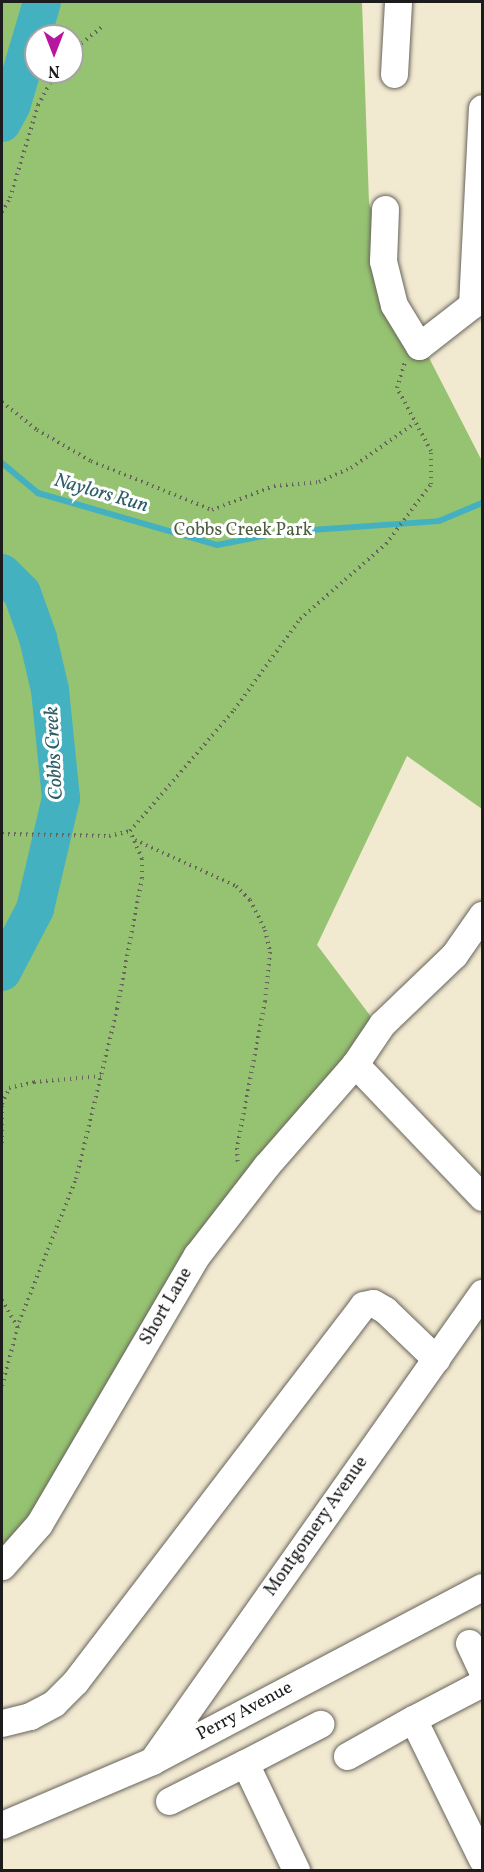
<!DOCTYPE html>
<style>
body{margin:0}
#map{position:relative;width:484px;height:1872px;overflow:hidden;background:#f2e9d1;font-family:Vollkorn,serif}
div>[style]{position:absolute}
.green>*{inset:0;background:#96c371}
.stream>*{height:6px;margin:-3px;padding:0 3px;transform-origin:3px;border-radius:3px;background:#44b1c1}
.river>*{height:38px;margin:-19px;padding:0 19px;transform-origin:19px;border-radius:19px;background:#44b1c1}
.path>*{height:4px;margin-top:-2px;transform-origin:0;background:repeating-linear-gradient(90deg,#67645b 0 1.5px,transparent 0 6px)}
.roads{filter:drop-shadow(0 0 2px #67645b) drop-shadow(0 0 2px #67645b)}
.minor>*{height:27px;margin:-13.5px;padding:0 13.5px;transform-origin:13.5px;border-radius:13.5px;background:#fff}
span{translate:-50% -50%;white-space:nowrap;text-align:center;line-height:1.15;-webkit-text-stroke:6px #fff;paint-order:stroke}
.park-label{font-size:18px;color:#4d5f3e}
.street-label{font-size:18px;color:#1c1c1c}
.water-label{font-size:20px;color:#2e5f66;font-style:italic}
.frame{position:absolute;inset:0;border:3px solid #1c1c1c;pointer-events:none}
.north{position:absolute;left:24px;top:24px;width:60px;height:60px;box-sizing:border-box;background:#fff;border:2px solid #a4a4a4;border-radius:50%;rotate:180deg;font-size:16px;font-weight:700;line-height:24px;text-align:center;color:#1c1c1c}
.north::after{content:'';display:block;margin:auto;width:21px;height:27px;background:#b5179e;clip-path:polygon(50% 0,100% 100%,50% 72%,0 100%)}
</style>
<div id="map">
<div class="green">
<div style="clip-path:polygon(evenodd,2px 2px,362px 2px,369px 203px,425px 350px,482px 461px,482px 809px,407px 756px,317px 945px,381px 1030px,165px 1308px,2px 1562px,2px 2px,36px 36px,72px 36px,72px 72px,36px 72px,36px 36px)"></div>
</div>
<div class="stream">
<div style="left:2px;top:463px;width:47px;rotate:39.8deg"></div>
<div style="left:38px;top:493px;width:186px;rotate:16.2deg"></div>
<div style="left:217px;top:545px;width:67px;rotate:-11.1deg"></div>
<div style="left:283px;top:532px;width:156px;rotate:-4deg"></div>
<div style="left:439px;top:521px;width:47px;rotate:-22.7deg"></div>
</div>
<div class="river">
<div style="left:2px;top:123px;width:21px;rotate:-62deg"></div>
<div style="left:12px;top:104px;width:106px;rotate:-73.6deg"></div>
<div style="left:2px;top:573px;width:28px;rotate:45deg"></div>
<div style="left:22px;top:593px;width:48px;rotate:70.4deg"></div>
<div style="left:38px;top:638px;width:53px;rotate:77deg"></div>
<div style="left:50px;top:690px;width:109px;rotate:84.2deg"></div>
<div style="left:61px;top:798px;width:114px;rotate:103.2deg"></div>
<div style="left:35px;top:909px;width:71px;rotate:117.6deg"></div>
</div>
<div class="path">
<div style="left:72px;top:51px;width:40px;rotate:-39deg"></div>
<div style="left:2px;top:212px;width:16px;rotate:-60deg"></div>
<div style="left:10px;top:198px;width:97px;rotate:-73.2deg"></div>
<div style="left:38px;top:105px;width:38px;rotate:-61deg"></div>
<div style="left:2px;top:402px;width:45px;rotate:38.7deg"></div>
<div style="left:37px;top:430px;width:62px;rotate:29.9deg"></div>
<div style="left:91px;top:461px;width:131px;rotate:22deg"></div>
<div style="left:212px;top:510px;width:66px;rotate:-21.2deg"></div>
<div style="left:274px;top:486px;width:45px;rotate:-5.1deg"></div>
<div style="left:319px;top:482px;width:35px;rotate:-24deg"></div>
<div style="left:351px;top:468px;width:78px;rotate:-35.1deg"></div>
<div style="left:2px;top:834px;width:107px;rotate:1.1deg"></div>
<div style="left:109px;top:836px;width:22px;rotate:-13deg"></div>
<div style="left:130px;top:831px;width:160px;rotate:-49.3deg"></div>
<div style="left:234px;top:710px;width:112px;rotate:-54deg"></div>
<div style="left:300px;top:619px;width:114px;rotate:-41.1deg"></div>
<div style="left:386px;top:544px;width:75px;rotate:-53.1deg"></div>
<div style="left:431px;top:484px;width:33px;rotate:-90deg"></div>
<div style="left:431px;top:451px;width:72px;rotate:-118.4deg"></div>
<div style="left:397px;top:388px;width:27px;rotate:-73deg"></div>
<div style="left:135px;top:840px;width:111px;rotate:24.5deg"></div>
<div style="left:236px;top:886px;width:20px;rotate:45deg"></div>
<div style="left:250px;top:900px;width:34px;rotate:63deg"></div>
<div style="left:265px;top:930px;width:23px;rotate:77deg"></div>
<div style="left:270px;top:952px;width:49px;rotate:95.8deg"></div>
<div style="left:265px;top:1001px;width:150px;rotate:100.8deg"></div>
<div style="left:237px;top:1148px;width:17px;rotate:87deg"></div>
<div style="left:2px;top:1143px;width:39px;rotate:-90deg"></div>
<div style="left:2px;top:1104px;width:17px;rotate:-66deg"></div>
<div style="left:9px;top:1088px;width:26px;rotate:-13deg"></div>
<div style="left:34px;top:1082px;width:67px;rotate:-5.1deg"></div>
<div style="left:2px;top:1300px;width:32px;rotate:60deg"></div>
<div style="left:2px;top:1386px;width:66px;rotate:-75.1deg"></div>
<div style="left:19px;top:1322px;width:154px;rotate:-68.3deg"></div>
<div style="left:76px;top:1179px;width:175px;rotate:-76.4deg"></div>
<div style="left:117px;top:1009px;width:133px;rotate:-79.2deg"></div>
<div style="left:142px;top:878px;width:19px;rotate:-90deg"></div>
<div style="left:142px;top:859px;width:30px;rotate:-113deg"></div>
</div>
<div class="roads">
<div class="minor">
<div style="left:394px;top:74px;width:72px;rotate:-86.8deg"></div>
<div style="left:385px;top:209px;width:52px;rotate:92.2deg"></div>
<div style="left:383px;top:261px;width:45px;rotate:76deg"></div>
<div style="left:394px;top:305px;width:48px;rotate:58.6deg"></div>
<div style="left:419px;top:346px;width:80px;rotate:-37.9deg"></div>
<div style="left:472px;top:305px;width:197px;rotate:-87.1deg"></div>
<div style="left:355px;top:1064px;width:184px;rotate:46.3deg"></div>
<div style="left:2px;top:1566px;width:56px;rotate:-48.6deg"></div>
<div style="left:39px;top:1524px;width:312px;rotate:-59.6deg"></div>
<div style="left:197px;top:1255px;width:113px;rotate:-52.2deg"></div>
<div style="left:266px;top:1166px;width:135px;rotate:-48.9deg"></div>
<div style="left:355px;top:1064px;width:48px;rotate:-56deg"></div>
<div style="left:382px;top:1024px;width:100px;rotate:-43.8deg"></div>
<div style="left:454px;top:955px;width:49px;rotate:-55deg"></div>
<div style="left:469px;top:1643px;width:31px;rotate:65deg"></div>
<div style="left:482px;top:1683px;width:78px;rotate:152.4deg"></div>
<div style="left:413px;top:1719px;width:156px;rotate:63.8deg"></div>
<div style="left:2px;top:1723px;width:29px;rotate:-14deg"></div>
<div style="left:30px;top:1716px;width:27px;rotate:-28deg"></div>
<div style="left:54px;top:1703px;width:30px;rotate:-45deg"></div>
<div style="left:75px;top:1682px;width:474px;rotate:-52.6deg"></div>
<div style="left:363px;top:1305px;width:10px;rotate:-11deg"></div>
<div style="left:373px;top:1303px;width:14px;rotate:30deg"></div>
<div style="left:385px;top:1310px;width:71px;rotate:43.9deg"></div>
<div style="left:347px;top:1756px;width:76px;rotate:-29.3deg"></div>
<div style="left:152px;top:1761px;width:573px;rotate:-54.81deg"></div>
<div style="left:245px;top:1763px;width:85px;rotate:-27.5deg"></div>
<div style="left:169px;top:1801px;width:85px;rotate:-26.6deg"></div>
<div style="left:245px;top:1763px;width:119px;rotate:64.5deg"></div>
<div style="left:2px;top:1825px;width:163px;rotate:-23.1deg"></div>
<div style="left:152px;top:1761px;width:373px;rotate:-27.8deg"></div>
</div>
</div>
<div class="park-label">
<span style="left:243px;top:531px">Cobbs Creek Park</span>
</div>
<div class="street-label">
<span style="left:167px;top:1307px;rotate:-60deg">Short Lane</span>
<span style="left:317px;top:1527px;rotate:-55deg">Montgomery Avenue</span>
<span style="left:245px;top:1712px;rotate:-28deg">Perry Avenue</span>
</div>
<div class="water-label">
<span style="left:101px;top:494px;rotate:16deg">Naylors Run</span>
<span style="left:55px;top:753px;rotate:-93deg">Cobbs Creek</span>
</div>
<div class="frame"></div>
<div class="north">N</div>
</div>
